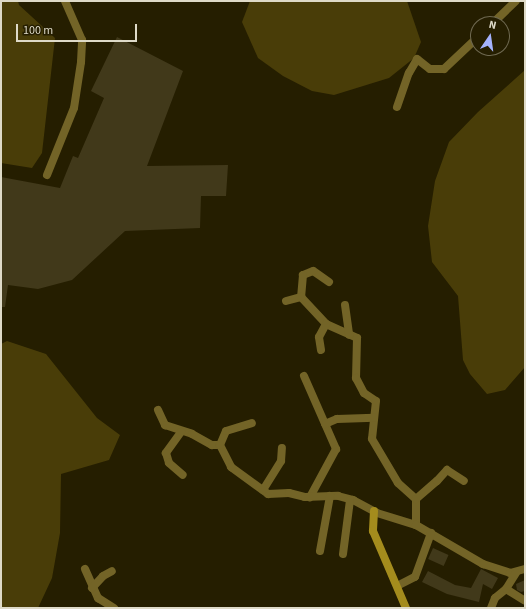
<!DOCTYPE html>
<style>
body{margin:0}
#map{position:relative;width:526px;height:609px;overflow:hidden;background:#251e00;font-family:"Source Sans 3",sans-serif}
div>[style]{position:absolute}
.green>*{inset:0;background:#493d08}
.building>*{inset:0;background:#41391a;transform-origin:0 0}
.street>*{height:8px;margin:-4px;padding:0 4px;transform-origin:4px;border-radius:4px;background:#736427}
.secondary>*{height:8px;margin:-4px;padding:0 4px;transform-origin:4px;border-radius:4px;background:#a48c1d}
span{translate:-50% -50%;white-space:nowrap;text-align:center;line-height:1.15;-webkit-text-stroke:3.5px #251e00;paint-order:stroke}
.frame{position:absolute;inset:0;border:2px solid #dedac8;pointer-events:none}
.north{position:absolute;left:470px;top:16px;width:40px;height:40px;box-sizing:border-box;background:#251e00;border:1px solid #6f6950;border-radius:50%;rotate:13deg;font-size:11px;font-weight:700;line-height:16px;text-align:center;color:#dedac8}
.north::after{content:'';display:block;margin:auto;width:14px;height:18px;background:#a4b2fc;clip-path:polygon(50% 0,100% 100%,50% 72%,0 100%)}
.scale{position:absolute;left:16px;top:24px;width:121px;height:18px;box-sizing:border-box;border:2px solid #dedac8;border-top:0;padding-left:5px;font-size:12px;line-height:14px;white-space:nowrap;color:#dedac8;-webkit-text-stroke:3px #251e00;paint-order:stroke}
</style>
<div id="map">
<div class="green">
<div style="clip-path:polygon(1px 1px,18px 1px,19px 5px,55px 38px,42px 153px,32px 168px,1px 163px)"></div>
<div style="clip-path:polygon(250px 1px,407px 1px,421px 42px,414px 58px,389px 78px,334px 95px,312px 91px,283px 76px,258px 58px,242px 22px)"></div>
<div style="clip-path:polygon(525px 70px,525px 367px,505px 390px,487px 394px,470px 374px,463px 360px,458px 296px,432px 262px,428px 226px,435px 181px,449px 142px,478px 112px)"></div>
<div style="clip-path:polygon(7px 341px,46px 354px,97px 418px,120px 435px,109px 460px,61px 474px,60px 533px,52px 578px,38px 608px,1px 608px,1px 344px)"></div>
</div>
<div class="building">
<div style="clip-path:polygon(117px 37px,183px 71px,147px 166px,228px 165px,226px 196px,201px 196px,200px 228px,125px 231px,72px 280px,38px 289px,8px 285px,5px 307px,1px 307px,1px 177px,60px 188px,73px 156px,78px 158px,104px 98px,91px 91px)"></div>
<div style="left:433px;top:548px;width:17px;height:12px;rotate:24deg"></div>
<div style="clip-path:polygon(481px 569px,498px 578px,492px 589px,483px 584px,479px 602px,447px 594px,422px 582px,428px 571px,455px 585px,471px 588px)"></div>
<div style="clip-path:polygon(525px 580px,525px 591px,521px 592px,517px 590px,516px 584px)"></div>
</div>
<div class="street">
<div style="left:492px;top:24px;width:33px;rotate:-44deg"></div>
<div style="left:397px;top:107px;width:36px;rotate:-71deg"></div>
<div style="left:409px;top:73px;width:16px;rotate:-60deg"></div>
<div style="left:417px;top:59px;width:16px;rotate:38deg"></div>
<div style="left:430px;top:69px;width:14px"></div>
<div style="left:444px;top:69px;width:47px;rotate:-43.3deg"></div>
<div style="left:47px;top:175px;width:72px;rotate:-68.1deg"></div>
<div style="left:74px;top:108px;width:47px;rotate:-81.3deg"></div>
<div style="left:81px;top:62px;width:22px;rotate:-87deg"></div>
<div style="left:82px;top:40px;width:43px;rotate:-113.6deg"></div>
<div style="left:329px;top:282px;width:19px;rotate:-145deg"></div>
<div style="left:313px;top:271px;width:11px;rotate:158deg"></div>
<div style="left:303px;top:275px;width:22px;rotate:95deg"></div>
<div style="left:301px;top:297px;width:37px;rotate:47deg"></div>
<div style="left:326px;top:324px;width:34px;rotate:24deg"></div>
<div style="left:357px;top:338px;width:40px;rotate:91.4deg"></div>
<div style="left:356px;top:378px;width:17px;rotate:62deg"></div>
<div style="left:364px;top:393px;width:14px;rotate:34deg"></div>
<div style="left:376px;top:401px;width:38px;rotate:96deg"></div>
<div style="left:372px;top:439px;width:51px;rotate:59.4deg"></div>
<div style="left:398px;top:483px;width:24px;rotate:42deg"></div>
<div style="left:416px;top:499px;width:26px;rotate:90deg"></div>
<div style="left:286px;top:301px;width:16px;rotate:-15deg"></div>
<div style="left:345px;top:305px;width:30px;rotate:82deg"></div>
<div style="left:321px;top:350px;width:13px;rotate:-99deg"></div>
<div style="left:319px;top:337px;width:15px;rotate:-62deg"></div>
<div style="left:304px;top:376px;width:80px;rotate:66.3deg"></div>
<div style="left:336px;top:449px;width:55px;rotate:118.4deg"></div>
<div style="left:158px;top:410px;width:17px;rotate:65deg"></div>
<div style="left:165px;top:425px;width:28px;rotate:18deg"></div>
<div style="left:192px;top:434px;width:23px;rotate:29deg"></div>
<div style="left:212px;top:445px;width:8px"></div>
<div style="left:220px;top:445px;width:25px;rotate:63deg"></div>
<div style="left:231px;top:467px;width:46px;rotate:36.1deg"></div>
<div style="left:268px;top:494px;width:21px;rotate:-3deg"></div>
<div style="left:289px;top:493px;width:16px;rotate:14deg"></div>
<div style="left:305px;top:497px;width:33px;rotate:-2deg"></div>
<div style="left:338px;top:496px;width:16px;rotate:15deg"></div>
<div style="left:353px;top:500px;width:27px;rotate:28deg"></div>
<div style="left:377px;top:513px;width:41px;rotate:17.1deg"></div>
<div style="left:416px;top:525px;width:78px;rotate:30.2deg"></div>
<div style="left:483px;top:564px;width:28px;rotate:18deg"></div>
<div style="left:510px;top:573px;width:16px;rotate:-15deg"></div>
<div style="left:325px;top:424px;width:13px;rotate:-23deg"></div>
<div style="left:337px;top:419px;width:37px;rotate:-2deg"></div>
<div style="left:181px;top:432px;width:26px;rotate:126deg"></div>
<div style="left:166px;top:453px;width:10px;rotate:73deg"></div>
<div style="left:169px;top:463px;width:18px;rotate:41deg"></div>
<div style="left:220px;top:445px;width:15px;rotate:-67deg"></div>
<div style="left:226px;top:431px;width:27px;rotate:-17deg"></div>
<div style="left:263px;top:490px;width:34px;rotate:-58deg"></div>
<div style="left:281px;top:461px;width:13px;rotate:-86deg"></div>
<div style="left:416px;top:499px;width:28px;rotate:-41deg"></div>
<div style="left:437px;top:481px;width:15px;rotate:-48deg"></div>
<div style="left:447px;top:470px;width:20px;rotate:33deg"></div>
<div style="left:320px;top:551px;width:56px;rotate:-79.7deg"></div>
<div style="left:343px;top:554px;width:54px;rotate:-82.6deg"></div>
<div style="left:85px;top:569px;width:32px;rotate:66deg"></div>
<div style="left:98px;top:598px;width:19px;rotate:32deg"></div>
<div style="left:397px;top:586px;width:20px;rotate:-27deg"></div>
<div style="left:415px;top:577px;width:47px;rotate:-70deg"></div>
<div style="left:92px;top:588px;width:16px;rotate:-47deg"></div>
<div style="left:103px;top:576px;width:10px;rotate:-29deg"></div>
<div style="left:506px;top:589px;width:22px;rotate:32deg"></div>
<div style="left:491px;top:608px;width:11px;rotate:-68deg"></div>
<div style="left:495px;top:598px;width:14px;rotate:-39deg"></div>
<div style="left:506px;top:589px;width:19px;rotate:-58deg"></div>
</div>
<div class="secondary">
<div style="left:374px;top:511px;width:20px;rotate:93deg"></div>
<div style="left:373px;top:531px;width:84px;rotate:66.8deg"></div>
</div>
<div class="frame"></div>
<div class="north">N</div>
<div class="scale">100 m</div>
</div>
